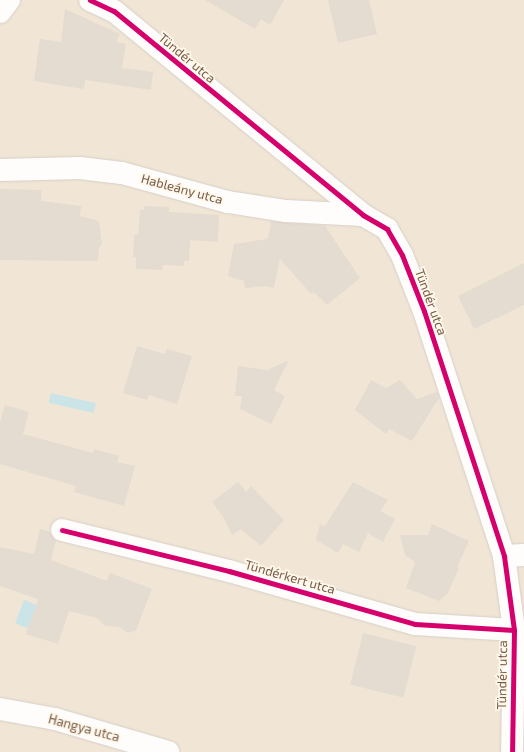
<!DOCTYPE html>
<meta charset="utf-8">
<style>
body{margin:0}
#map{position:relative;width:524px;height:752px;overflow:hidden;background:#f7f3e9;font-family:"Exo 2",sans-serif}
div>[style]{position:absolute}
.residential>*{inset:0;background:#f1e6d6;transform-origin:0 0}
.water>*{inset:0;background:#cae4e8;transform-origin:0 0}
.building>*{inset:0;background:#e4dbd1;transform-origin:0 0}
.roads{filter:drop-shadow(0 0 1px #d6cfc6) drop-shadow(0 0 1px #d6cfc6)}
.minor>*{height:22px;margin:-11px;padding:0 11px;transform-origin:11px;border-radius:11px;background:#fefdfc}
.cycleway>*{height:5px;margin:-2.5px;padding:0 2.5px;transform-origin:2.5px;border-radius:2.5px;background:#d6006c}
span{translate:-50% -50%;white-space:nowrap;text-align:center;line-height:1.15;-webkit-text-stroke:3.5px #fff8eb;paint-order:stroke}
.street-label{font-size:13px;color:#775b48}
</style>
<div id="map">
<div class="residential">
<div style="left:0;top:0;width:524px;height:752px"></div>
</div>
<div class="water">
<div style="left:51px;top:393px;width:46px;height:10px;rotate:13deg"></div>
<div style="left:24px;top:600px;width:14px;height:25px;rotate:21deg"></div>
</div>
<div class="building">
<div style="clip-path:polygon(205px 0,284px 0,270px 25px,261px 19px,255px 29px)"></div>
<div style="clip-path:polygon(328px 0,369px 0,377px 34px,338px 43px)"></div>
<div style="clip-path:polygon(65px 9px,120px 34px,116px 42px,126px 44px,122px 68px,153px 72px,151px 90px,85px 80px,84px 89px,34px 81px,40px 39px,61px 42px)"></div>
<div style="clip-path:polygon(0 189px,41px 190px,41px 201px,81px 206px,80px 216px,99px 221px,102px 243px,99px 248px,98px 261px,0 260px)"></div>
<div style="clip-path:polygon(144px 206px,169px 207px,169px 212px,219px 215px,218px 242px,190px 240px,189px 261px,184px 261px,184px 266px,163px 265px,162px 270px,136px 269px,136px 257px,133px 257px,134px 235px,138px 235px,140px 210px,144px 210px)"></div>
<div style="clip-path:polygon(271px 221px,325px 226px,360px 278px,327px 305px,314px 292px,311px 294px,280px 259px,274px 288px,265px 286px,245px 288px,244px 281px,228px 276px,234px 244px,268px 239px)"></div>
<div style="clip-path:polygon(524px 263px,524px 305px,474px 329px,458px 296px)"></div>
<div style="clip-path:polygon(137px 346px,165px 354px,167px 349px,192px 356px,177px 404px,149px 395px,147px 400px,123px 393px)"></div>
<div style="clip-path:polygon(289px 360px,274px 390px,285px 396px,271px 424px,240px 409px,242px 396px,235px 396px,238px 366px,267px 370px)"></div>
<div style="clip-path:polygon(371px 380px,386px 388px,400px 380px,417px 399px,437px 392px,439px 398px,412px 441px,389px 429px,386px 434px,355px 410px)"></div>
<div style="clip-path:polygon(5px 405px,29px 412px,23px 434px,93px 453px,94px 449px,119px 456px,117px 462px,135px 466px,124px 506px,74px 492px,76px 486px,0 464px,0 422px)"></div>
<div style="clip-path:polygon(238px 482px,246px 492px,251px 486px,284px 520px,261px 546px,241px 529px,232px 535px,224px 518px,212px 502px)"></div>
<div style="clip-path:polygon(353px 482px,388px 500px,380px 511px,395px 519px,383px 542px,368px 533px,359px 552px,343px 544px,338px 553px,316px 540px,320px 524px,325px 526px)"></div>
<div style="clip-path:polygon(432px 524px,469px 541px,457px 567px,459px 568px,448px 593px,439px 601px,406px 588px,415px 562px,405px 555px,400px 535px,428px 535px)"></div>
<div style="clip-path:polygon(40px 529px,50px 532px,56px 540px,51px 560px,107px 581px,110px 573px,152px 589px,136px 630px,128px 633px,119px 627px,105px 626px,97px 618px,69px 611px,58px 644px,26px 634px,38px 599px,0 586px,0 547px,34px 554px)"></div>
<div style="left:363px;top:633px;width:55px;height:53px;rotate:14deg"></div>
</div>
<div class="roads">
<div class="minor">
<div style="left:90px;top:0;width:26px;rotate:25deg"></div>
<div style="left:114px;top:11px;width:322px;rotate:39.3deg"></div>
<div style="left:363px;top:215px;width:28px;rotate:30deg"></div>
<div style="left:387px;top:229px;width:30px;rotate:60deg"></div>
<div style="left:402px;top:255px;width:60px;rotate:68.6deg"></div>
<div style="left:424px;top:311px;width:258px;rotate:71.9deg"></div>
<div style="left:504px;top:556px;width:75px;rotate:82.3deg"></div>
<div style="left:514px;top:630px;width:122px;rotate:90.9deg"></div>
<div style="left:0;top:12px;width:15px;rotate:-53deg"></div>
<div style="left:0;top:170px;width:80px;rotate:-1.4deg"></div>
<div style="left:80px;top:168px;width:42px;rotate:6.8deg"></div>
<div style="left:122px;top:173px;width:110px;rotate:15.3deg"></div>
<div style="left:228px;top:202px;width:59px;rotate:8.8deg"></div>
<div style="left:286px;top:211px;width:77px;rotate:3deg"></div>
<div style="left:62px;top:530px;width:172px;rotate:13.8deg"></div>
<div style="left:229px;top:571px;width:193px;rotate:15.9deg"></div>
<div style="left:415px;top:624px;width:99px;rotate:3.5deg"></div>
<div style="left:504px;top:556px;width:20px;rotate:-3deg"></div>
<div style="left:0;top:709px;width:56px;rotate:10.3deg"></div>
<div style="left:55px;top:719px;width:118px;rotate:16.3deg"></div>
</div>
</div>
<div class="cycleway">
<div style="left:90px;top:0;width:26px;rotate:25deg"></div>
<div style="left:114px;top:11px;width:322px;rotate:39.3deg"></div>
<div style="left:363px;top:215px;width:28px;rotate:30deg"></div>
<div style="left:387px;top:229px;width:30px;rotate:60deg"></div>
<div style="left:402px;top:255px;width:60px;rotate:68.6deg"></div>
<div style="left:424px;top:311px;width:258px;rotate:71.9deg"></div>
<div style="left:504px;top:556px;width:75px;rotate:82.3deg"></div>
<div style="left:514px;top:630px;width:122px;rotate:90.9deg"></div>
<div style="left:62px;top:530px;width:172px;rotate:13.8deg"></div>
<div style="left:229px;top:571px;width:193px;rotate:15.9deg"></div>
<div style="left:415px;top:624px;width:99px;rotate:3.5deg"></div>
</div>
<div class="street-label">
<span style="left:187px;top:58px;rotate:40deg">Tündér utca</span>
<span style="left:182px;top:189px;rotate:15deg">Hableány utca</span>
<span style="left:431px;top:302px;rotate:70deg">Tündér utca</span>
<span style="left:290px;top:577px;rotate:16deg">Tündérkert utca</span>
<span style="left:502px;top:675px;rotate:-89deg">Tündér utca</span>
<span style="left:84px;top:728px;rotate:15deg">Hangya utca</span>
</div>
</div>
